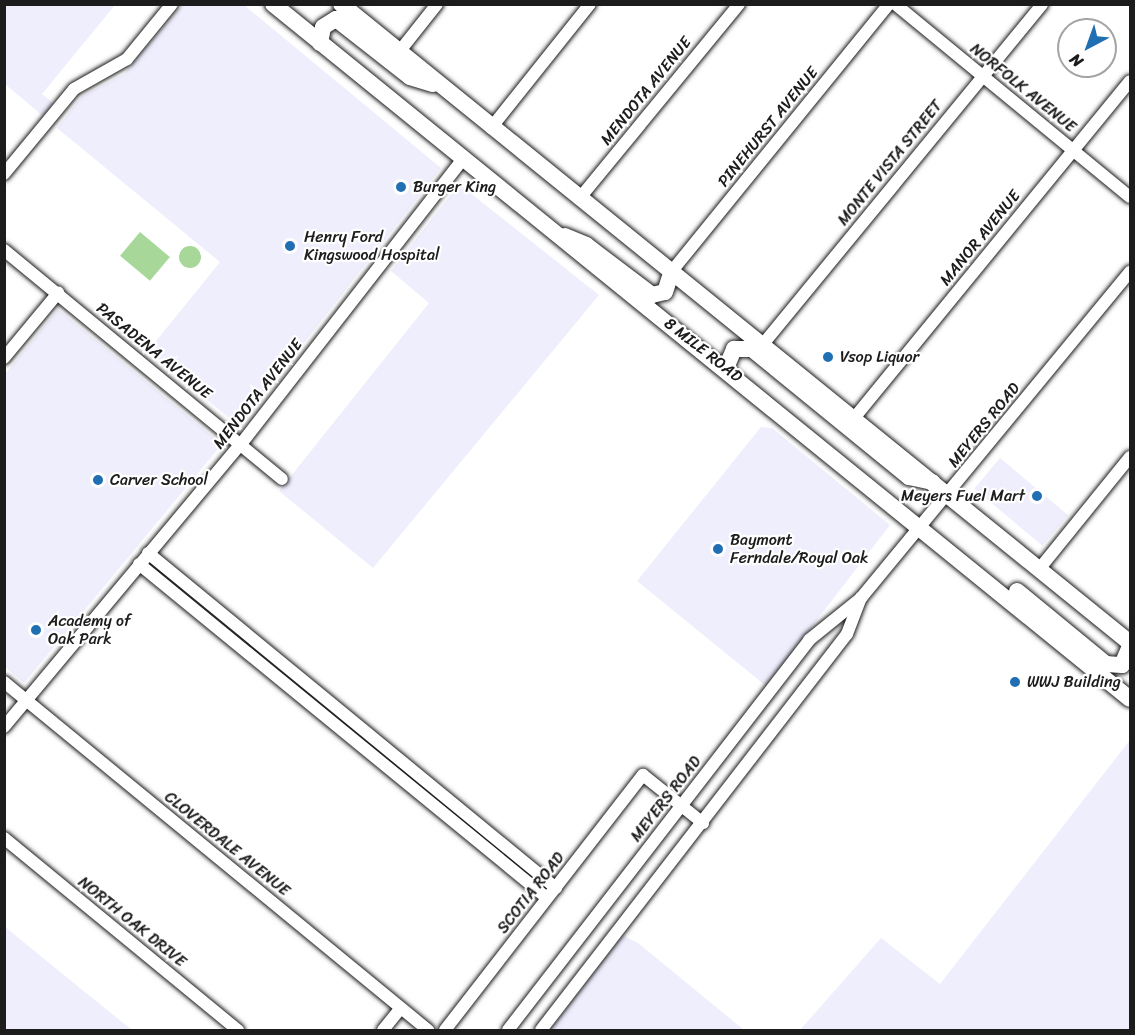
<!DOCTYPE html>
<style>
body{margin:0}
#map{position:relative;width:1135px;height:1035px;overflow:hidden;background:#fff;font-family:Sriracha,sans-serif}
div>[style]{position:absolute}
.built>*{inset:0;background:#eeeefd;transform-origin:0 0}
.green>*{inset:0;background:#a7d899;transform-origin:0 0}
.round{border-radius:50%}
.roads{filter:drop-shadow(0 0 2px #1c1c1c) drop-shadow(0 0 2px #1c1c1c)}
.minor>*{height:12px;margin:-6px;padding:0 6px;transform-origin:6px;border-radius:6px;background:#fff}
.highway>*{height:16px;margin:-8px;padding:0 8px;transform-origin:8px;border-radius:8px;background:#fff}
.dots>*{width:16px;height:16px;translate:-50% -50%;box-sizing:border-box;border:3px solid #fff;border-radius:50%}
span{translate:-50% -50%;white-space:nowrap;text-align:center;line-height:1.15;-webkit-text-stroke:4.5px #fff;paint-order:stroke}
.street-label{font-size:16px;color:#1c1c1c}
.poi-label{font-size:16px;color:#1c1c1c}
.left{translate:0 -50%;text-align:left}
.right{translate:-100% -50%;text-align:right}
.frame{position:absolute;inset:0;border:6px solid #1c1c1c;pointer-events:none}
.north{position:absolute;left:1057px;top:18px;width:60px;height:60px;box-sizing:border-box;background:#fff;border:2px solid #a4a4a4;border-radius:50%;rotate:221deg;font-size:16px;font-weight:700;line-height:24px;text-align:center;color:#1c1c1c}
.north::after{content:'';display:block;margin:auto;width:21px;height:27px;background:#1f6fb2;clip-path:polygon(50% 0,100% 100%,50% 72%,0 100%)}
</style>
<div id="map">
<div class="built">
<div style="clip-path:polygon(183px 4px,244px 5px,441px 168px,239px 426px,148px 351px,220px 262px,57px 128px,82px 96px,124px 74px)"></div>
<div style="clip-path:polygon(4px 5px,115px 5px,42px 94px,54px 104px,43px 116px,5px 84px)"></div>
<div style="clip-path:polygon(459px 184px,599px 295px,373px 568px,279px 491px,429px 303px,391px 271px)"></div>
<div style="clip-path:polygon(58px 309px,222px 444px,24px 683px,5px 667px,5px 374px)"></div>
<div style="clip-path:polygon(761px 427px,772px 428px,890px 525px,766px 686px,637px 581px)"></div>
<div style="left:1000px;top:458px;width:89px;height:40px;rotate:40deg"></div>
<div style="clip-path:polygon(1130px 740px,1130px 1030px,800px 1030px,881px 938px,940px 984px)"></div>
<div style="clip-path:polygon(4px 926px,70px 980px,132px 1030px,5px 1030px)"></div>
<div style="clip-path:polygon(622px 935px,638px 943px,744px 1030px,550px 1030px)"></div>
</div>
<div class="green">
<div style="left:140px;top:232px;width:39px;height:31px;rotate:40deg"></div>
<div class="round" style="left:179px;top:246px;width:22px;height:22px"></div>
</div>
<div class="roads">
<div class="minor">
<div style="left:895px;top:4px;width:304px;rotate:39.4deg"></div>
<div style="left:399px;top:52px;width:61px;rotate:-51.6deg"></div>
<div style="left:491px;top:128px;width:159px;rotate:-51.4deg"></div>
<div style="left:4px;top:174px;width:110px;rotate:-50.5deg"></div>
<div style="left:74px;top:89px;width:61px;rotate:-29.5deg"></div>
<div style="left:127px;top:59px;width:71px;rotate:-50.7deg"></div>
<div style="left:579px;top:199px;width:252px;rotate:-50.6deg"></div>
<div style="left:4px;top:250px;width:360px;rotate:39.5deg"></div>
<div style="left:672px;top:271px;width:344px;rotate:-50.9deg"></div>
<div style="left:764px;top:343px;width:438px;rotate:-50.6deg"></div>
<div style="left:4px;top:358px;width:85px;rotate:-50.3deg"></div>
<div style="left:855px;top:417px;width:434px;rotate:-50.7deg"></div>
<div style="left:148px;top:553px;width:528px;rotate:39.39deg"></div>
<div style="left:139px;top:564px;width:527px;rotate:39.3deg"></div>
<div style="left:1040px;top:568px;width:143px;rotate:-51deg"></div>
<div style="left:4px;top:682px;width:549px;rotate:39.38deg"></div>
<div style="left:4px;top:727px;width:369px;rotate:-50.1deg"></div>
<div style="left:241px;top:444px;width:360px;rotate:-52.1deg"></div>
<div style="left:4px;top:838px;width:303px;rotate:39.4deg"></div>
<div style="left:383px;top:1030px;width:28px;rotate:-51deg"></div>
<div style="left:445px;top:1030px;width:323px;rotate:-52.2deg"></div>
<div style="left:643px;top:775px;width:77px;rotate:38.7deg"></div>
<div style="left:508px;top:1030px;width:493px;rotate:-52.3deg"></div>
<div style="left:809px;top:640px;width:67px;rotate:-38.9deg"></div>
<div style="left:861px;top:598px;width:423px;rotate:-50.5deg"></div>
<div style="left:541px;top:1030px;width:500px;rotate:-52.31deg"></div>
<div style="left:847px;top:634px;width:39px;rotate:-69deg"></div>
</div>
<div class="highway">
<div style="left:273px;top:4px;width:1103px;rotate:39.04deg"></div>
<div style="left:341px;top:4px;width:1015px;rotate:39deg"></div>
<div style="left:320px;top:43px;width:16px;rotate:-79deg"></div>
<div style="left:323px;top:27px;width:15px;rotate:-32deg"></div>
<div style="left:336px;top:19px;width:94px;rotate:38.1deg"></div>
<div style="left:410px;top:77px;width:24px;rotate:17deg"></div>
<div style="left:565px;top:236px;width:23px;rotate:23deg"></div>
<div style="left:586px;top:245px;width:83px;rotate:37.1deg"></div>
<div style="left:652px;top:295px;width:13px;rotate:-13deg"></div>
<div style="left:665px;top:292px;width:22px;rotate:-72deg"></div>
<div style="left:726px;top:368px;width:21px;rotate:-67deg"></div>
<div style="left:734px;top:349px;width:18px"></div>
<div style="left:752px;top:349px;width:203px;rotate:39.2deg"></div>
<div style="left:909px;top:477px;width:24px;rotate:12deg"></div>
<div style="left:1017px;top:591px;width:115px;rotate:39.4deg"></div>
<div style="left:1106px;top:664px;width:16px;rotate:4deg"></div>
<div style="left:1122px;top:665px;width:21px;rotate:-67deg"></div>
</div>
</div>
<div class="dots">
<div style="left:401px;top:187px;background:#1f6fb2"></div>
<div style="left:290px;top:246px;background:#1f6fb2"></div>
<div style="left:828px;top:357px;background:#1f6fb2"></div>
<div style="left:98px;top:480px;background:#1f6fb2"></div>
<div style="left:1037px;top:496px;background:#1f6fb2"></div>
<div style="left:718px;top:549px;background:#1f6fb2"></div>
<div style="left:36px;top:630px;background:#1f6fb2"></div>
<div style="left:1015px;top:682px;background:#1f6fb2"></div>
</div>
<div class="street-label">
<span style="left:1023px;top:88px;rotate:39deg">NORFOLK AVENUE</span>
<span style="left:646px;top:91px;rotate:-51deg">MENDOTA AVENUE</span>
<span style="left:768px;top:127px;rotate:-51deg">PINEHURST AVENUE</span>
<span style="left:890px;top:163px;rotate:-51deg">MONTE VISTA STREET</span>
<span style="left:980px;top:238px;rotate:-51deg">MANOR AVENUE</span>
<span style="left:703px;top:350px;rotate:38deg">8 MILE ROAD</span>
<span style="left:154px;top:351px;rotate:39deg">PASADENA AVENUE</span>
<span style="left:258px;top:394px;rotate:-52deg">MENDOTA AVENUE</span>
<span style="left:984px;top:425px;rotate:-51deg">MEYERS ROAD</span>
<span style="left:666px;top:799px;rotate:-52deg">MEYERS ROAD</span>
<span style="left:227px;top:844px;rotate:39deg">CLOVERDALE AVENUE</span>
<span style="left:531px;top:893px;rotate:-52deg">SCOTIA ROAD</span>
<span style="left:132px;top:922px;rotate:39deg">NORTH OAK DRIVE</span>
</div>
<div class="poi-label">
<span class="left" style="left:413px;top:187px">Burger King</span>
<span class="left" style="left:304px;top:246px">Henry Ford<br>Kingswood Hospital</span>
<span class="left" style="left:840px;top:357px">Vsop Liquor</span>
<span class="left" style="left:110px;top:480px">Carver School</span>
<span class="right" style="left:1025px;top:496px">Meyers Fuel Mart</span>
<span class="left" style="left:730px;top:549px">Baymont<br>Ferndale/Royal Oak</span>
<span class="left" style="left:48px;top:630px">Academy of<br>Oak Park</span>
<span class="left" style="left:1027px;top:682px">WWJ Building</span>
</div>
<div class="frame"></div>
<div class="north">N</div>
</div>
